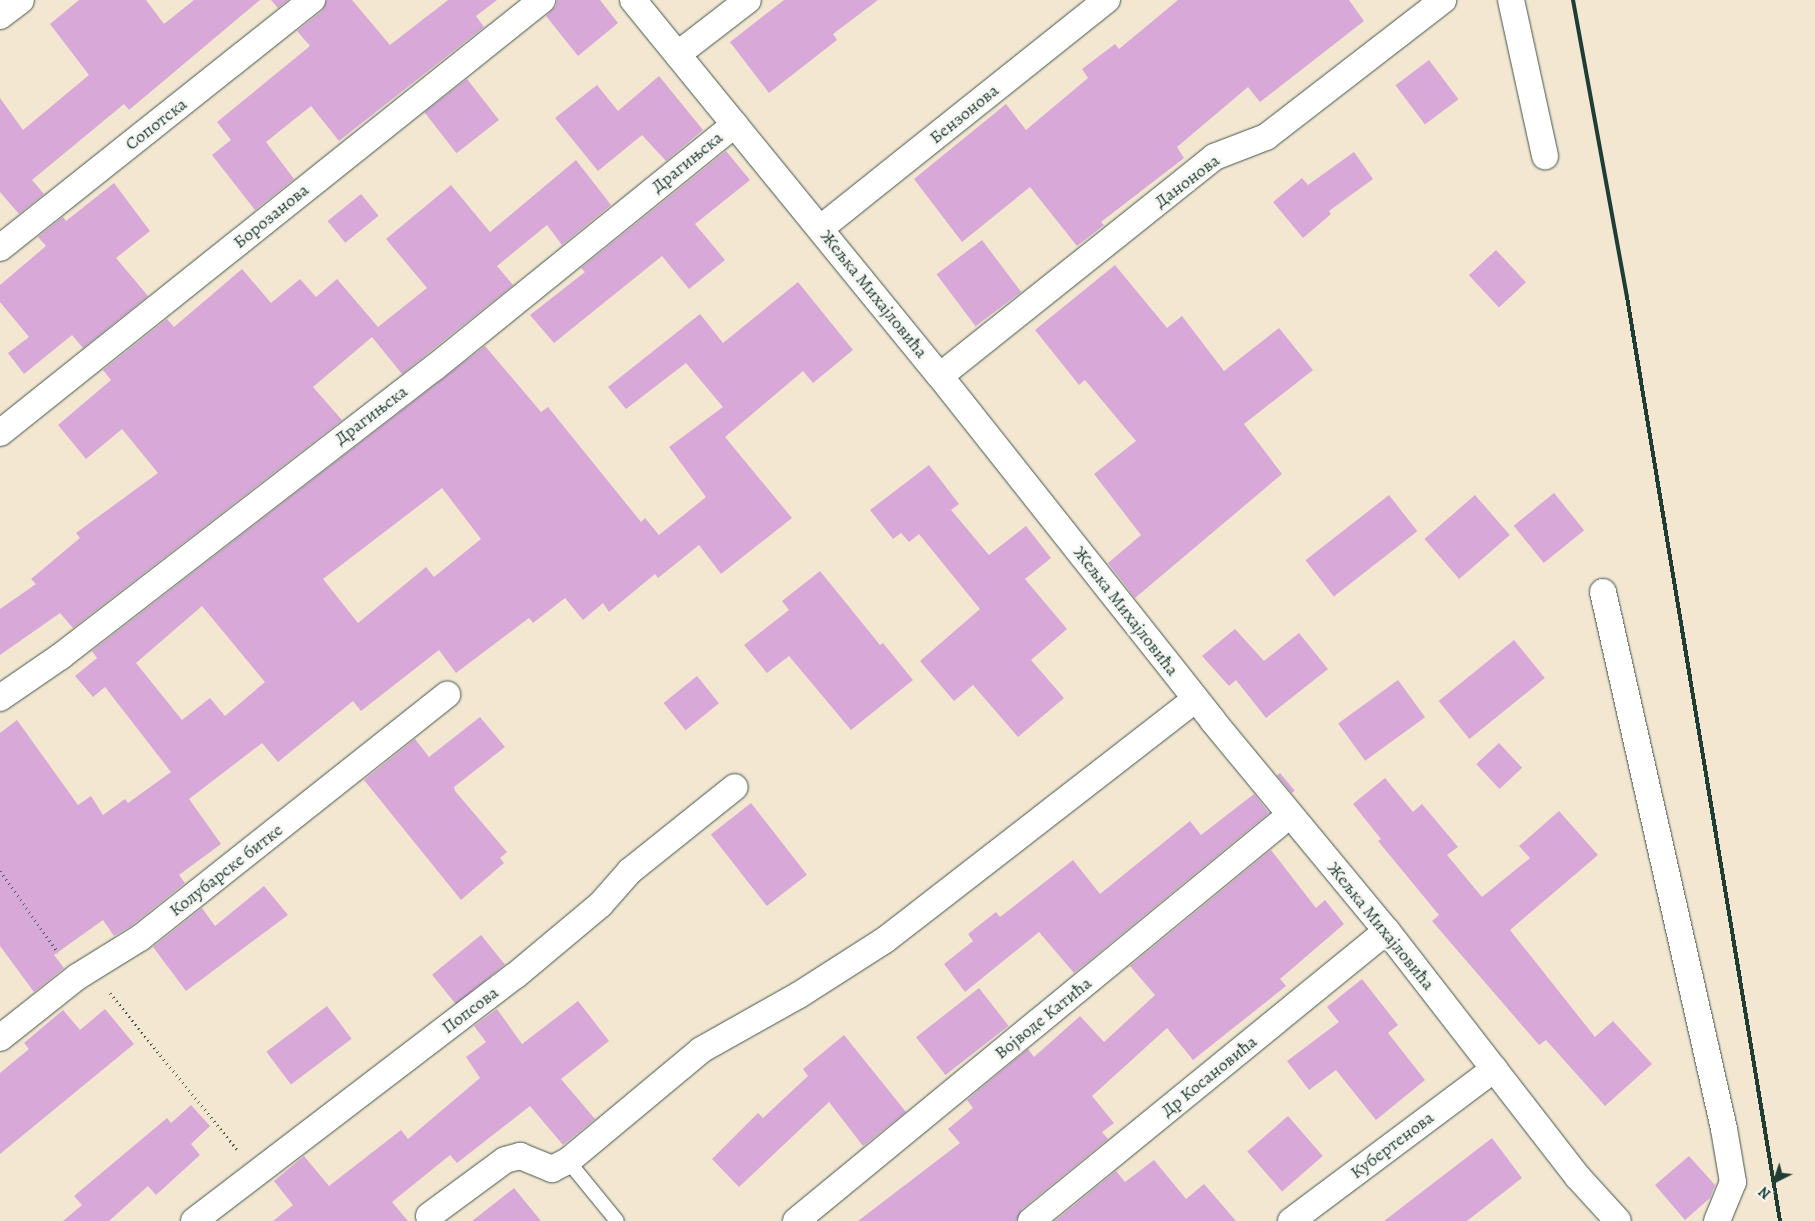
<!DOCTYPE html>
<meta charset="utf-8">
<style>
body{margin:0}
#map{position:relative;width:1815px;height:1221px;overflow:hidden;background:#f3e7d2;font-family:Alegreya,serif}
div>[style]{position:absolute}
.building>*{inset:0;background:#d8a9d8;transform-origin:0 0}
.path>*{height:3px;margin-top:-1.5px;transform-origin:0;background:repeating-linear-gradient(90deg,#3f564c 0 1px,transparent 0 5px)}
.roads{filter:drop-shadow(0 0 1px #3f564c) drop-shadow(0 0 1px #3f564c)}
.service>*{height:14px;margin:-7px;padding:0 7px;transform-origin:7px;border-radius:7px;background:#fff}
.minor>*{height:26px;margin:-13px;padding:0 13px;transform-origin:13px;border-radius:13px;background:#fff}
.rail>*{height:4px;margin:-2px;padding:0 2px;transform-origin:2px;border-radius:2px;background:#1f3d34}
span{translate:-50% -50%;white-space:nowrap;text-align:center;line-height:1.15;-webkit-text-stroke:5px #f6f6f2;paint-order:stroke}
.street-label{font-size:18px;color:#1f3d34}
.north{position:absolute;left:1750px;top:1156px;width:50px;height:50px;-webkit-text-stroke:4px #f6f6f2;paint-order:stroke;rotate:221deg;font-size:14px;font-weight:700;line-height:20px;text-align:center;color:#1f3d34}
.north::after{content:'';display:block;margin:auto;width:18px;height:22px;background:#1f3d34;clip-path:polygon(50% 0,100% 100%,50% 72%,0 100%)}
</style>
<div id="map">
<div class="building">
<div style="clip-path:polygon(79px 0,146px 0,164px 24px,194px 0,260px 0,129px 110px,124px 104px,32px 180px,44px 194px,19px 214px,0 192px,0 98px,23px 130px,89px 75px,50px 24px)"></div>
<div style="clip-path:polygon(271px 0,288px 0,278px 8px)"></div>
<div style="clip-path:polygon(327px 0,352px 0,390px 45px,448px 0,497px 0,476px 16px,484px 27px,339px 141px,311px 106px,266px 142px,294px 179px,255px 210px,212px 155px,231px 140px,217px 122px,310px 46px,297px 31px,322px 11px)"></div>
<div style="clip-path:polygon(557px 0,600px 0,618px 23px,578px 56px,546px 16px,556px 6px)"></div>
<div style="clip-path:polygon(784px 0,878px 0,833px 34px,837px 40px,769px 93px,730px 42px)"></div>
<div style="clip-path:polygon(1178px 0,1349px 0,1364px 21px,1260px 102px,1248px 87px,1177px 147px,1184px 158px,1101px 222px,1104px 225px,1077px 246px,1030px 187px,962px 242px,914px 179px,1006px 104px,1026px 130px,1088px 78px,1082px 69px,1115px 44px,1119px 49px)"></div>
<div style="left:1429px;top:60px;width:49px;height:42px;rotate:53deg"></div>
<div style="clip-path:polygon(659px 76px,703px 130px,666px 161px,642px 135px,598px 171px,555px 118px,597px 85px,618px 111px)"></div>
<div style="left:467px;top:79px;width:52px;height:54px;rotate:52deg"></div>
<div style="clip-path:polygon(726px 151px,750px 180px,695px 224px,725px 260px,689px 289px,662px 256px,554px 343px,530px 315px,585px 272px,581px 268px)"></div>
<div style="clip-path:polygon(1354px 152px,1373px 179px,1329px 211px,1331px 214px,1303px 238px,1273px 202px,1302px 178px,1308px 185px)"></div>
<div style="clip-path:polygon(576px 160px,611px 205px,562px 245px,547px 225px,497px 266px,513px 285px,402px 374px,372px 337px,313px 387px,342px 420px,73px 628px,60px 613px,0 655px,0 609px,36px 584px,31px 579px,80px 538px,76px 533px,158px 473px,122px 429px,86px 459px,58px 425px,111px 380px,103px 370px,167px 319px,174px 327px,242px 269px,271px 303px,300px 279px,316px 297px,337px 279px,378px 327px,427px 288px,386px 239px,451px 185px,490px 232px)"></div>
<div style="clip-path:polygon(114px 183px,150px 231px,116px 258px,148px 296px,83px 348px,72px 335px,24px 374px,8px 353px,29px 337px,0 302px,0 285px,46px 246px,38px 237px,63px 217px,66px 221px)"></div>
<div style="left:361px;top:194px;width:28px;height:43px;rotate:51deg"></div>
<div style="left:982px;top:240px;width:65px;height:57px;rotate:53deg"></div>
<div style="left:1496px;top:250px;width:44px;height:37px;rotate:47deg"></div>
<div style="clip-path:polygon(1115px 265px,1167px 328px,1182px 316px,1224px 371px,1279px 328px,1313px 370px,1244px 424px,1282px 474px,1135px 598px,1108px 563px,1141px 535px,1094px 474px,1136px 441px,1085px 380px,1079px 385px,1035px 330px)"></div>
<div style="clip-path:polygon(evenodd,798px 282px,853px 350px,813px 383px,803px 371px,725px 437px,792px 518px,721px 574px,699px 545px,658px 578px,655px 574px,609px 612px,603px 603px,583px 620px,565px 598px,533px 623px,529px 618px,456px 673px,439px 650px,361px 711px,353px 701px,278px 762px,262px 743px,189px 799px,221px 844px,179px 875px,185px 883px,131px 926px,114px 936px,103px 920px,54px 955px,64px 968px,34px 992px,0 946px,0 733px,17px 720px,78px 805px,91px 796px,103px 815px,125px 799px,128px 803px,171px 772px,105px 687px,93px 697px,75px 676px,97px 658px,92px 651px,485px 346px,541px 412px,548px 407px,641px 522px,645px 518px,659px 535px,706px 497px,669px 447px,723px 407px,686px 363px,626px 409px,608px 387px,700px 314px,723px 343px,798px 282px,442px 488px,481px 539px,434px 577px,426px 567px,358px 623px,323px 579px,442px 488px,798px 282px,202px 606px,265px 682px,225px 716px,210px 698px,182px 720px,136px 663px,202px 606px)"></div>
<div style="clip-path:polygon(929px 465px,959px 504px,951px 510px,989px 555px,1026px 526px,1051px 558px,1025px 579px,1067px 629px,1031px 660px,1064px 698px,1018px 737px,973px 685px,954px 701px,920px 661px,980px 609px,919px 534px,909px 542px,901px 533px,893px 539px,870px 510px)"></div>
<div style="left:1554px;top:493px;width:48px;height:52px;rotate:51deg"></div>
<div style="left:1389px;top:495px;width:46px;height:106px;rotate:52deg"></div>
<div style="left:1475px;top:495px;width:53px;height:67px;rotate:49deg"></div>
<div style="clip-path:polygon(820px 571px,880px 645px,883px 643px,913px 680px,851px 730px,789px 656px,767px 673px,744px 645px,789px 610px,782px 601px)"></div>
<div style="clip-path:polygon(1235px 629px,1264px 661px,1299px 633px,1328px 669px,1266px 718px,1236px 680px,1229px 686px,1202px 656px)"></div>
<div style="left:1514px;top:640px;width:49px;height:97px;rotate:51deg"></div>
<div style="left:697px;top:676px;width:35px;height:43px;rotate:51deg"></div>
<div style="left:1398px;top:680px;width:46px;height:74px;rotate:54deg"></div>
<div style="clip-path:polygon(480px 717px,505px 747px,454px 787px,455px 791px,507px 852px,500px 858px,504px 863px,461px 900px,364px 780px,415px 739px,429px 757px)"></div>
<div style="left:1499px;top:743px;width:34px;height:31px;rotate:47deg"></div>
<div style="left:1280px;top:773px;width:23px;height:4px;rotate:50deg"></div>
<div style="clip-path:polygon(1385px 778px,1413px 812px,1422px 804px,1458px 847px,1447px 855px,1482px 897px,1530px 858px,1519px 846px,1559px 811px,1598px 855px,1510px 930px,1595px 1037px,1613px 1021px,1652px 1064px,1605px 1106px,1546px 1040px,1539px 1045px,1432px 921px,1439px 915px,1378px 841px,1381px 839px,1353px 804px)"></div>
<div style="clip-path:polygon(1254px 794px,1269px 813px,1074px 973px,1039px 932px,965px 992px,944px 964px,973px 941px,968px 934px,996px 912px,1000px 917px,1073px 860px,1100px 894px,1190px 821px,1201px 835px)"></div>
<div style="left:751px;top:803px;width:91px;height:51px;rotate:52deg"></div>
<div style="clip-path:polygon(1271px 850px,1316px 908px,1325px 900px,1344px 924px,1280px 979px,1286px 986px,1193px 1060px,1167px 1028px,1092px 1096px,1114px 1123px,1102px 1132px,1108px 1139px,1022px 1209px,1016px 1221px,858px 1221px,960px 1143px,948px 1129px,973px 1108px,967px 1100px,1028px 1049px,1034px 1057px,1080px 1016px,1104px 1042px,1155px 995px,1130px 966px)"></div>
<div style="clip-path:polygon(264px 886px,288px 915px,186px 991px,153px 947px,202px 908px,215px 926px)"></div>
<div style="left:481px;top:935px;width:38px;height:63px;rotate:51deg"></div>
<div style="clip-path:polygon(1362px 979px,1398px 1025px,1388px 1033px,1425px 1080px,1376px 1120px,1336px 1070px,1309px 1090px,1287px 1061px,1339px 1022px,1327px 1007px)"></div>
<div style="left:979px;top:988px;width:48px;height:80px;rotate:52deg"></div>
<div style="clip-path:polygon(578px 1001px,609px 1041px,561px 1079px,595px 1119px,563px 1145px,530px 1106px,457px 1163px,450px 1155px,392px 1202px,408px 1221px,273px 1221px,293px 1205px,274px 1181px,304px 1156px,329px 1186px,401px 1130px,408px 1139px,480px 1078px,466px 1057px,486px 1042px,474px 1026px,497px 1009px,522px 1044px)"></div>
<div style="left:327px;top:1006px;width:41px;height:76px;rotate:53deg"></div>
<div style="clip-path:polygon(105px 1009px,134px 1044px,0 1154px,0 1073px,29px 1049px,24px 1043px,63px 1010px,80px 1030px)"></div>
<div style="clip-path:polygon(844px 1035px,906px 1112px,863px 1146px,829px 1102px,739px 1187px,712px 1159px,758px 1113px,763px 1118px,808px 1076px,803px 1069px)"></div>
<div style="clip-path:polygon(191px 1105px,210px 1126px,191px 1144px,200px 1155px,156px 1195px,148px 1186px,109px 1221px,63px 1221px,82px 1205px,74px 1196px,167px 1118px,171px 1123px)"></div>
<div style="left:1288px;top:1116px;width:53px;height:54px;rotate:49deg"></div>
<div style="clip-path:polygon(1492px 1138px,1522px 1178px,1467px 1221px,1384px 1221px)"></div>
<div style="clip-path:polygon(1689px 1156px,1715px 1185px,1710px 1198px,1685px 1220px,1655px 1185px)"></div>
<div style="clip-path:polygon(1154px 1160px,1186px 1199px,1204px 1184px,1236px 1221px,1055px 1221px,1116px 1171px,1125px 1182px)"></div>
<div style="clip-path:polygon(514px 1188px,541px 1221px,472px 1221px)"></div>
</div>
<div class="path">
<div style="left:0;top:871px;width:100px;rotate:54.4deg"></div>
<div style="left:110px;top:993px;width:201px;rotate:50.9deg"></div>
</div>
<div class="roads">
<div class="service">
<div style="left:568px;top:1161px;width:77px;rotate:50.8deg"></div>
</div>
<div class="minor">
<div style="left:633px;top:0;width:485px;rotate:50.8deg"></div>
<div style="left:940px;top:376px;width:440px;rotate:51.6deg"></div>
<div style="left:1213px;top:721px;width:273px;rotate:50.4deg"></div>
<div style="left:1387px;top:931px;width:311px;rotate:52.2deg"></div>
<div style="left:1578px;top:1177px;width:59px;rotate:47.7deg"></div>
<div style="left:1511px;top:0;width:160px;rotate:77.7deg"></div>
<div style="left:0;top:16px;width:26px;rotate:-37deg"></div>
<div style="left:678px;top:54px;width:88px;rotate:-37.6deg"></div>
<div style="left:821px;top:228px;width:366px;rotate:-38.6deg"></div>
<div style="left:0;top:248px;width:399px;rotate:-38.5deg"></div>
<div style="left:940px;top:376px;width:351px;rotate:-38.6deg"></div>
<div style="left:1214px;top:157px;width:56px;rotate:-21deg"></div>
<div style="left:1266px;top:137px;width:224px;rotate:-37.7deg"></div>
<div style="left:0;top:433px;width:694px;rotate:-38.62deg"></div>
<div style="left:1603px;top:592px;width:550px;rotate:77.3deg"></div>
<div style="left:1724px;top:1129px;width:54px;rotate:80.4deg"></div>
<div style="left:1733px;top:1182px;width:42px;rotate:112.3deg"></div>
<div style="left:0;top:698px;width:74px;rotate:-34.5deg"></div>
<div style="left:61px;top:656px;width:471px;rotate:-37.7deg"></div>
<div style="left:434px;top:368px;width:387px;rotate:-39deg"></div>
<div style="left:0;top:1038px;width:98px;rotate:-38.4deg"></div>
<div style="left:77px;top:977px;width:74px;rotate:-31.8deg"></div>
<div style="left:140px;top:938px;width:392px;rotate:-38.4deg"></div>
<div style="left:429px;top:1216px;width:94px;rotate:-36.4deg"></div>
<div style="left:505px;top:1160px;width:16px;rotate:-15deg"></div>
<div style="left:520px;top:1156px;width:35px;rotate:22deg"></div>
<div style="left:552px;top:1169px;width:18px;rotate:-27deg"></div>
<div style="left:568px;top:1161px;width:173px;rotate:-39.8deg"></div>
<div style="left:701px;top:1050px;width:112px;rotate:-29.3deg"></div>
<div style="left:799px;top:995px;width:102px;rotate:-32.6deg"></div>
<div style="left:885px;top:940px;width:393px;rotate:-37.8deg"></div>
<div style="left:194px;top:1221px;width:404px;rotate:-37.4deg"></div>
<div style="left:515px;top:976px;width:111px;rotate:-39.9deg"></div>
<div style="left:600px;top:905px;width:45px;rotate:-48.6deg"></div>
<div style="left:630px;top:871px;width:134px;rotate:-38.7deg"></div>
<div style="left:796px;top:1221px;width:639px;rotate:-39.42deg"></div>
<div style="left:1031px;top:1221px;width:459px;rotate:-39.2deg"></div>
<div style="left:1291px;top:1221px;width:254px;rotate:-36.8deg"></div>
</div>
</div>
<div class="rail">
<div style="left:1573px;top:0;width:302px;rotate:79.7deg"></div>
<div style="left:1627px;top:297px;width:937px;rotate:80.6deg"></div>
</div>
<div class="street-label">
<span style="left:964px;top:114px;rotate:-39deg">Бензонова</span>
<span style="left:156px;top:124px;rotate:-38deg">Сопотска</span>
<span style="left:687px;top:162px;rotate:-39deg">Драгињска</span>
<span style="left:1187px;top:181px;rotate:-37deg">Данонова</span>
<span style="left:271px;top:216px;rotate:-39deg">Борозанова</span>
<span style="left:874px;top:294px;rotate:51deg">Жељка Михајловића</span>
<span style="left:371px;top:415px;rotate:-37deg">Драгињска</span>
<span style="left:1126px;top:611px;rotate:52deg">Жељка Михајловића</span>
<span style="left:226px;top:870px;rotate:-38deg">Колубарске битке</span>
<span style="left:1381px;top:926px;rotate:51deg">Жељка Михајловића</span>
<span style="left:470px;top:1010px;rotate:-37deg">Попсова</span>
<span style="left:1043px;top:1018px;rotate:-39deg">Војводе Катића</span>
<span style="left:1209px;top:1076px;rotate:-39deg">Др Косановића</span>
<span style="left:1392px;top:1145px;rotate:-37deg">Кубертенова</span>
</div>
<div class="north">N</div>
</div>
